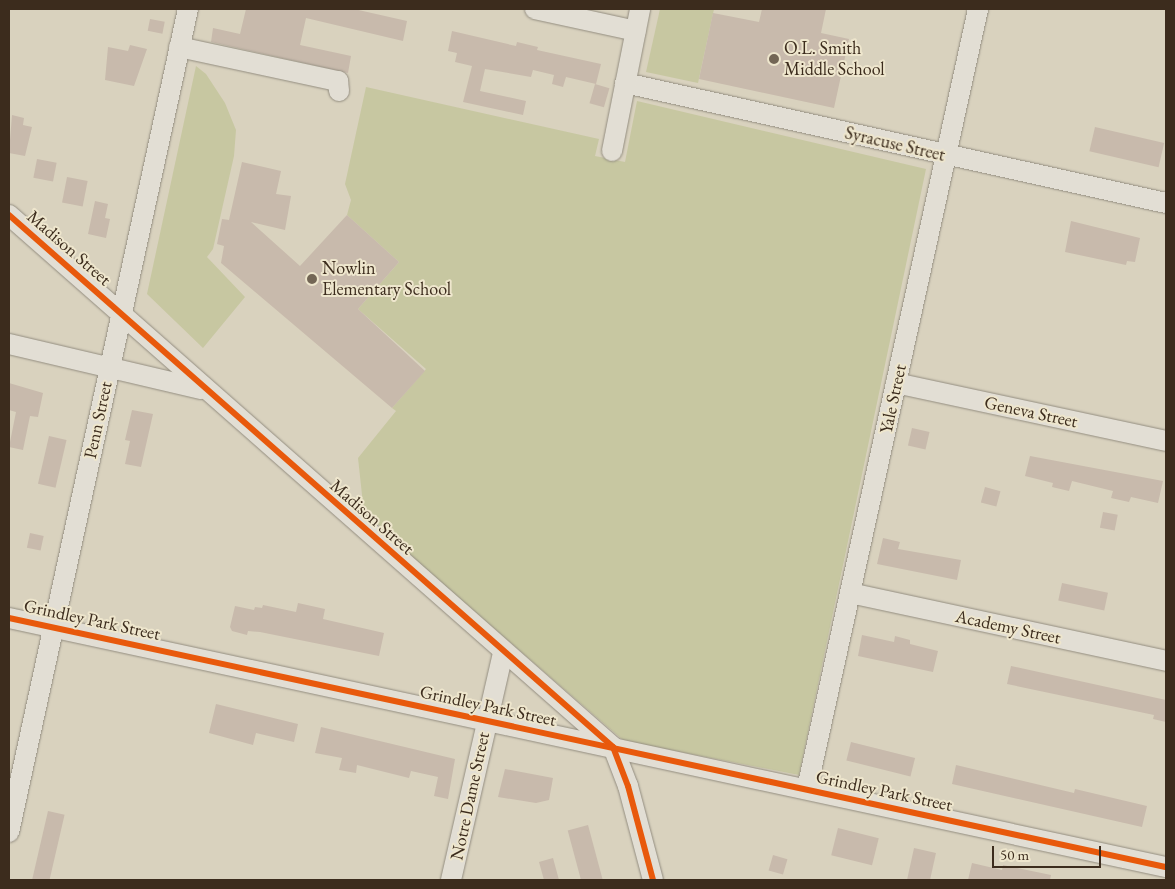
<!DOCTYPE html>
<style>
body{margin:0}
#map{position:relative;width:1175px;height:889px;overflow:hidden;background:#d9d2be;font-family:"EB Garamond",serif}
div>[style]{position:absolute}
.green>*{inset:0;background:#c7c7a1}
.building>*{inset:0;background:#c8baac;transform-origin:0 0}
.roads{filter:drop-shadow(0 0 1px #938d80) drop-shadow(0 0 1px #938d80)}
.minor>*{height:20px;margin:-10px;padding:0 10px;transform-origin:10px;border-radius:10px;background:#e2ded4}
.cycleway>*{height:6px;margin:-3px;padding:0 3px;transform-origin:3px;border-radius:3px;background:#e8590c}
.dots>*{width:14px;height:14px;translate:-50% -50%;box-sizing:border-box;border:2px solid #eee6cd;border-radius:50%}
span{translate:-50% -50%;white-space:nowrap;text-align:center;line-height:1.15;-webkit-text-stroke:4px #eee6cd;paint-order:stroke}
.poi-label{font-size:18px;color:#3c2c1d}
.left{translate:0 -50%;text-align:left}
.street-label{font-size:18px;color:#3c2c1d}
.frame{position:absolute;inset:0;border:10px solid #3c2c1d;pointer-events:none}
.scale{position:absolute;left:992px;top:846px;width:109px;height:22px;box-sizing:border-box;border:2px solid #3c2c1d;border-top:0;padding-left:6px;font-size:15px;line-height:18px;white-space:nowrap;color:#3c2c1d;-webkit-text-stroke:4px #eee6cd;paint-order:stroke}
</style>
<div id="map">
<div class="green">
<div style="clip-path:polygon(660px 9px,714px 9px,698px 83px,646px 72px)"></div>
<div style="clip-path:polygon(196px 66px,206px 74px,225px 103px,236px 130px,234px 156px,213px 249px,207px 257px,245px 297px,203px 348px,147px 294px)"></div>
<div style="clip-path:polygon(366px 87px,599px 139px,595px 156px,625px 162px,637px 101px,926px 169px,799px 775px,624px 741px,386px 535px,363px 504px,358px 458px,396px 411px,392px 408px,426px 369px,358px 309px,399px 262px,347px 215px,351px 200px,345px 184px)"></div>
</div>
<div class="building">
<div style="clip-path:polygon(246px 9px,354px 9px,407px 21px,403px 41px,306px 18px,300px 45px,351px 56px,348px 73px,211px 42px,213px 28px,240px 34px)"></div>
<div style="clip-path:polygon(762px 9px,826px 9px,821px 33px,849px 39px,834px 108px,699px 79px,713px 13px,759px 22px)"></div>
<div style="left:150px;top:19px;width:15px;height:12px;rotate:11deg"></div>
<div style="clip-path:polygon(452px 31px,516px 46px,517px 42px,538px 47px,537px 50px,601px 64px,596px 84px,566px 77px,563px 87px,552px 84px,554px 75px,533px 70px,531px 77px,485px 69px,480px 91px,526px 101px,523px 115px,463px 102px,472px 66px,455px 62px,457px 53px,448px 51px)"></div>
<div style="clip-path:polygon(130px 45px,147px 49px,134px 86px,105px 80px,108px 47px,128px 51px)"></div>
<div style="left:595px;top:84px;width:15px;height:20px;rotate:16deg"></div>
<div style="clip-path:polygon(12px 115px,24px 118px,23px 125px,32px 127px,25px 156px,9px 153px)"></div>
<div style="left:1095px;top:127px;width:71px;height:25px;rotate:13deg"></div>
<div style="left:37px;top:159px;width:20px;height:19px;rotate:11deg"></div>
<div style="clip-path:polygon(242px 162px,281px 171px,276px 194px,291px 196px,285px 230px,251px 222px,300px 266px,347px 215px,399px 262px,358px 309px,425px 371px,392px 408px,221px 263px,224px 246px,217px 244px,222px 219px,229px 220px)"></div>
<div style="left:67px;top:177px;width:21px;height:26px;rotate:11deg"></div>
<div style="clip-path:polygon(95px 201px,108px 204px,105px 218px,110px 219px,106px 238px,88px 234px)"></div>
<div style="clip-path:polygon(1071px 221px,1140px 238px,1135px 262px,1127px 261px,1126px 265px,1065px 252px)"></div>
<div style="clip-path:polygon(9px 383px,43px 393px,38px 417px,30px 416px,23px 450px,9px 447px,16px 412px,9px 410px)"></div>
<div style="clip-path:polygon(132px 410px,153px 414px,141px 467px,125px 464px,130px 441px,125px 440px)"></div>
<div style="left:912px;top:428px;width:18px;height:18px;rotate:13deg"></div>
<div style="left:49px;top:436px;width:18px;height:49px;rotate:13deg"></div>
<div style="clip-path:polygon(1030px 456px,1163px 481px,1158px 503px,1131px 497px,1129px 502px,1111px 498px,1113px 491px,1072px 481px,1069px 491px,1052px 487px,1053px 483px,1025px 476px)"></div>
<div style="left:985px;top:487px;width:16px;height:16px;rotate:15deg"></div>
<div style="left:1103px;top:512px;width:15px;height:16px;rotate:11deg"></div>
<div style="left:30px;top:533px;width:14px;height:15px;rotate:12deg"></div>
<div style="clip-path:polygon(883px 538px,900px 542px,898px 549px,961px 560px,957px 580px,877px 564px)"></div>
<div style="left:1062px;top:583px;width:47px;height:18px;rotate:12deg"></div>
<div style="clip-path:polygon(298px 603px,325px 609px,323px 619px,384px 633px,379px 656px,260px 632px,248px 631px,247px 635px,232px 631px,230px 627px,235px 606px,254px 610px,255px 607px,262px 608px,263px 605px,296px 612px)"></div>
<div style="clip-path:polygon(862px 635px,894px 642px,895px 636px,910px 640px,910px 644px,938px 651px,933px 672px,858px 656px)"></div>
<div style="clip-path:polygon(1011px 666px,1166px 700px,1166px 722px,1153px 719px,1154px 715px,1007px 684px)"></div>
<div style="clip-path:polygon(216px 704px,298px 724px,294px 742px,256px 733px,253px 745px,209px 733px)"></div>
<div style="clip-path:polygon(321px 727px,455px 759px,448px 799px,434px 796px,438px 777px,411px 771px,409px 778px,357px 765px,356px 773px,339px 770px,342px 758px,315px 753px)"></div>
<div style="left:851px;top:742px;width:66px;height:19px;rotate:14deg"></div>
<div style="clip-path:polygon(956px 765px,1074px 793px,1075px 789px,1147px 806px,1142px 827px,952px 784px)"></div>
<div style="clip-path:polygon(505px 769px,553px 778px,549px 800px,536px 803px,498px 797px)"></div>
<div style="left:48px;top:811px;width:17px;height:71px;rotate:13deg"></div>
<div style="left:588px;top:825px;width:57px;height:21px;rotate:75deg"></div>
<div style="left:838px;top:828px;width:42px;height:28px;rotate:14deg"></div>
<div style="clip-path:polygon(914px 848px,936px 853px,930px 880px,907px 880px)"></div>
<div style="left:773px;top:855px;width:15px;height:16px;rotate:16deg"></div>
<div style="clip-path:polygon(553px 858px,559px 880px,544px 880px,539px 862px)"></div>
<div style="clip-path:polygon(972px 863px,1002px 870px,1003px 865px,1051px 875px,1050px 880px,968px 880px)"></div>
</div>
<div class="roads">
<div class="minor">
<div style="left:535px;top:9px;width:103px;rotate:12.3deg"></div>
<div style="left:179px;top:47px;width:163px;rotate:12.1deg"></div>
<div style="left:338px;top:81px;width:10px;rotate:84deg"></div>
<div style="left:625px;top:83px;width:554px;rotate:12.51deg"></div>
<div style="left:612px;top:151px;width:145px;rotate:-78.8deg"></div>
<div style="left:9px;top:215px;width:805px;rotate:41.37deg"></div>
<div style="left:613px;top:747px;width:42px;rotate:69deg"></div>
<div style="left:628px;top:786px;width:97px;rotate:75.1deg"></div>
<div style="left:9px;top:344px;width:197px;rotate:13.2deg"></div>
<div style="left:896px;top:383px;width:276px;rotate:12.1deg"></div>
<div style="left:850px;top:593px;width:323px;rotate:12.1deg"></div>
<div style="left:9px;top:618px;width:1183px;rotate:12.15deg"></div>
<div style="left:807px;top:789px;width:799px;rotate:-77.63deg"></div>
<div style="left:9px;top:832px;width:842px;rotate:-77.73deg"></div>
<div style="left:451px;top:880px;width:233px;rotate:-77.1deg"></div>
</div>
</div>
<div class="cycleway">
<div style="left:9px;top:215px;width:805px;rotate:41.37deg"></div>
<div style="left:613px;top:747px;width:42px;rotate:69deg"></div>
<div style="left:628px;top:786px;width:97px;rotate:75.1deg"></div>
<div style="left:9px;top:618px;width:1183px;rotate:12.15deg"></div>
</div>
<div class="dots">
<div style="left:774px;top:59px;background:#736655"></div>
<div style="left:312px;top:279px;background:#736655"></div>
</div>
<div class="poi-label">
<span class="left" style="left:784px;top:59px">O.L. Smith<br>Middle School</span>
<span class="left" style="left:322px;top:279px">Nowlin<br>Elementary School</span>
</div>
<div class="street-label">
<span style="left:895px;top:144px;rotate:13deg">Syracuse Street</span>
<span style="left:69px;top:248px;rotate:41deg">Madison Street</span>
<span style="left:893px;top:399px;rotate:-78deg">Yale Street</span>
<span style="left:1031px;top:412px;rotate:12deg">Geneva Street</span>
<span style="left:98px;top:420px;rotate:-78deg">Penn Street</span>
<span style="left:372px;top:517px;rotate:41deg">Madison Street</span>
<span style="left:92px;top:620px;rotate:12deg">Grindley Park Street</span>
<span style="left:1008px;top:627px;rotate:12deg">Academy Street</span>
<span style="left:488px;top:706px;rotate:12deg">Grindley Park Street</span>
<span style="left:884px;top:791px;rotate:12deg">Grindley Park Street</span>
<span style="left:470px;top:796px;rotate:-78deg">Notre Dame Street</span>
</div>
<div class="frame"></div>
<div class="scale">50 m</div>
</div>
